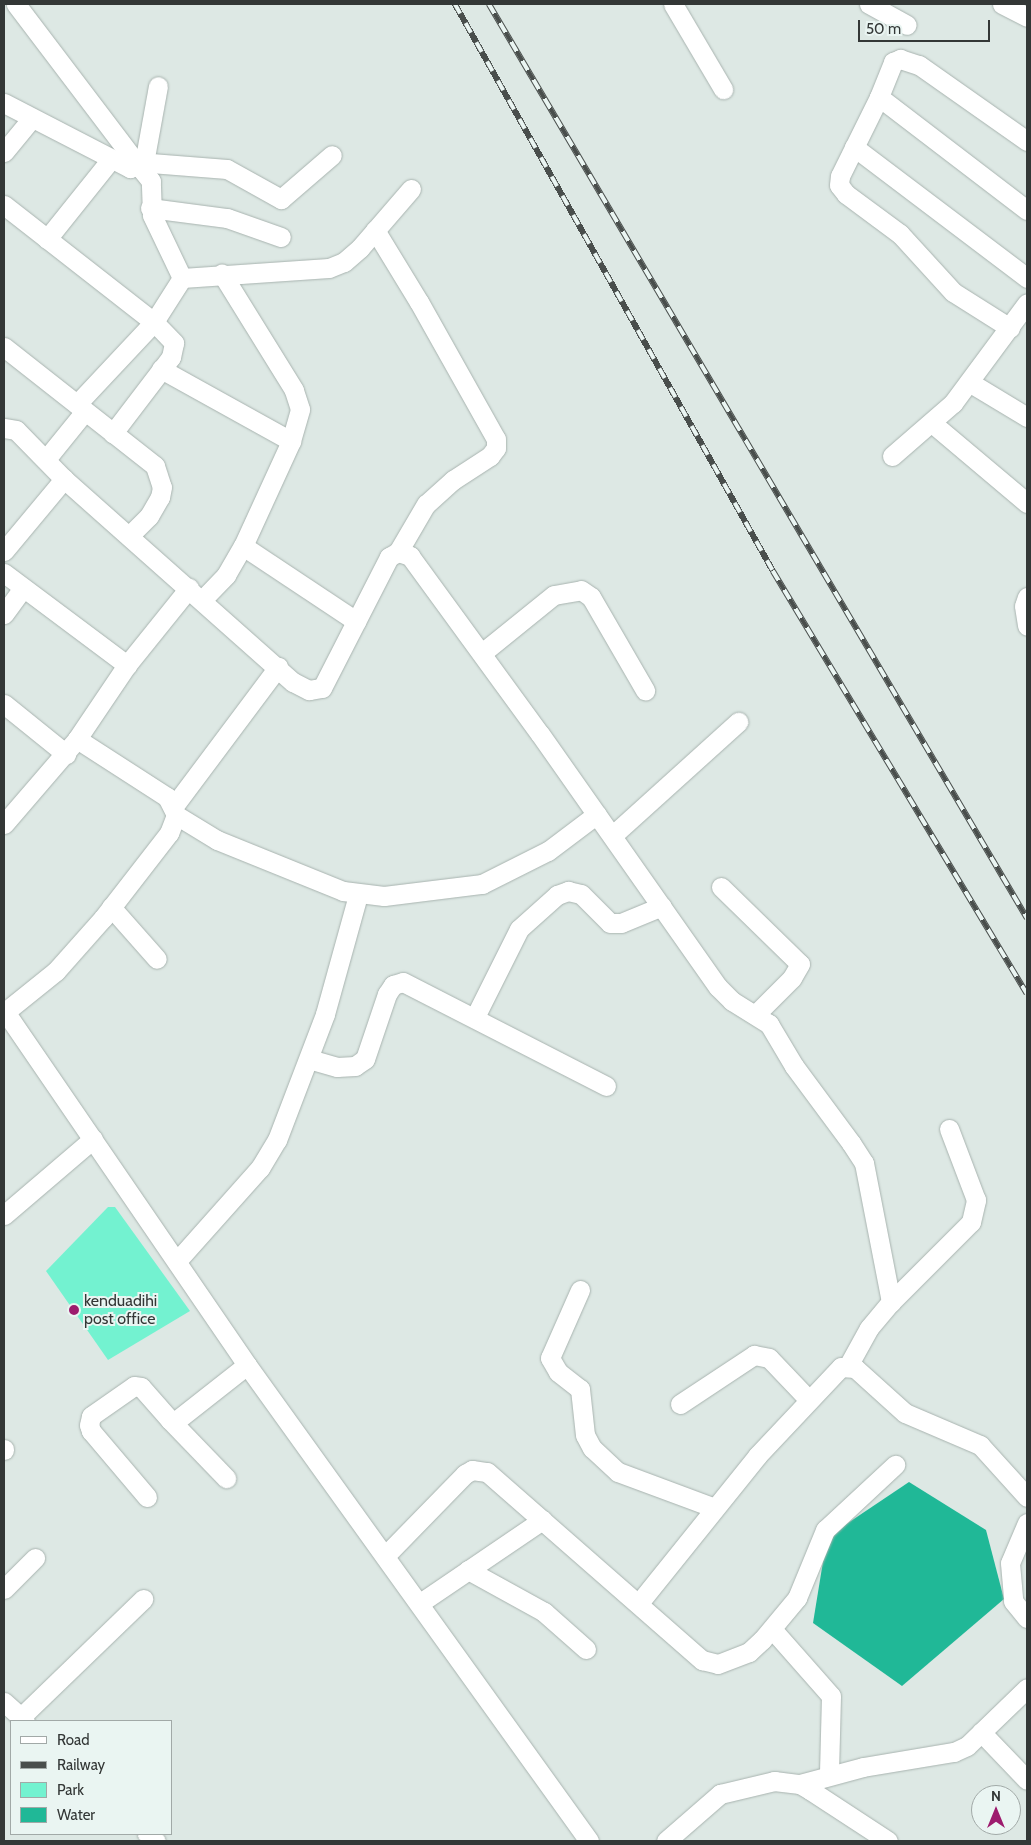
<!DOCTYPE html>
<style>
body{margin:0}
#map{position:relative;width:1031px;height:1845px;overflow:hidden;background:#dde8e4;font-family:Cabin,sans-serif}
div>[style]{position:absolute}
.green>*{inset:0;background:#73f2d0}
.water>*{inset:0;background:#20b897}
.roads{filter:drop-shadow(0 0 1px #a8b3af) drop-shadow(0 0 1px #a8b3af)}
.street>*{height:19px;margin:-9.5px;padding:0 9.5px;transform-origin:9.5px;border-radius:9.5px;background:#fff}
.rail>*{height:5.5px;margin-top:-2.75px;transform-origin:0;background:repeating-linear-gradient(90deg,#eaf5f2 0 11px,#494e4c 0 22px);box-sizing:border-box;border-block:1px solid #494e4c}
.dots>*{width:14px;height:14px;translate:-50% -50%;box-sizing:border-box;border:2px solid #eaf5f2;border-radius:50%}
span{translate:-50% -50%;white-space:nowrap;text-align:center;line-height:1.15;-webkit-text-stroke:4px #eaf5f2;paint-order:stroke}
.poi-label{font-size:16px;color:#333736}
.left{translate:0 -50%;text-align:left}
.frame{position:absolute;inset:0;border:5px solid #333736;pointer-events:none}
.legend{position:absolute;left:10px;top:1720px;width:162px;height:115px;box-sizing:border-box;background:#eaf5f2;border:1px solid #a1a9a7;margin:0;padding:6px 9px;list-style:none;font-size:15px;color:#333736}
.legend li{display:flex;align-items:center;gap:10px;height:25px}
.legend b{width:25px;border:1px solid #a1a9a7}
.north{position:absolute;left:971px;top:1785px;width:50px;height:50px;box-sizing:border-box;background:#eaf5f2;border:1px solid #a1a9a7;border-radius:50%;rotate:0deg;font-size:14px;font-weight:700;line-height:20px;text-align:center;color:#333736}
.north::after{content:'';display:block;margin:auto;width:18px;height:22px;background:#9d1b6e;clip-path:polygon(50% 0,100% 100%,50% 72%,0 100%)}
.scale{position:absolute;left:858px;top:20px;width:132px;height:22px;box-sizing:border-box;border:2px solid #333736;border-top:0;padding-left:6px;font-size:15px;line-height:18px;white-space:nowrap;color:#333736;-webkit-text-stroke:4px #eaf5f2;paint-order:stroke}
</style>
<div id="map">
<div class="green">
<div style="clip-path:polygon(108px 1207px,115px 1207px,190px 1311px,108px 1360px,46px 1271px)"></div>
</div>
<div class="water">
<div style="clip-path:polygon(909px 1482px,986px 1530px,1004px 1599px,902px 1686px,813px 1623px,827px 1537px)"></div>
</div>
<div class="roads">
<div class="street">
<div style="left:673px;top:4px;width:99px;rotate:59.5deg"></div>
<div style="left:869px;top:4px;width:43px;rotate:28.9deg"></div>
<div style="left:1002px;top:4px;width:28px;rotate:27deg"></div>
<div style="left:879px;top:97px;width:186px;rotate:37.4deg"></div>
<div style="left:4px;top:103px;width:142px;rotate:27.3deg"></div>
<div style="left:130px;top:168px;width:9px;rotate:-21deg"></div>
<div style="left:138px;top:165px;width:202px;rotate:-127.2deg"></div>
<div style="left:854px;top:147px;width:217px;rotate:37.1deg"></div>
<div style="left:4px;top:152px;width:44px;rotate:-50.5deg"></div>
<div style="left:138px;top:162px;width:89px;rotate:4.5deg"></div>
<div style="left:227px;top:169px;width:62px;rotate:29.1deg"></div>
<div style="left:281px;top:199px;width:67px;rotate:-40.8deg"></div>
<div style="left:144px;top:163px;width:78px;rotate:-79.7deg"></div>
<div style="left:4px;top:205px;width:190px;rotate:38deg"></div>
<div style="left:154px;top:322px;width:29px;rotate:46deg"></div>
<div style="left:174px;top:343px;width:14px;rotate:102deg"></div>
<div style="left:171px;top:357px;width:96px;rotate:127.3deg"></div>
<div style="left:150px;top:208px;width:78px;rotate:7.4deg"></div>
<div style="left:227px;top:218px;width:57px;rotate:19.4deg"></div>
<div style="left:375px;top:230px;width:84px;rotate:58.6deg"></div>
<div style="left:419px;top:302px;width:157px;rotate:60.7deg"></div>
<div style="left:496px;top:439px;width:9px;rotate:90deg"></div>
<div style="left:496px;top:448px;width:10px;rotate:127deg"></div>
<div style="left:490px;top:456px;width:44px;rotate:147deg"></div>
<div style="left:453px;top:480px;width:36px;rotate:138deg"></div>
<div style="left:426px;top:504px;width:56px;rotate:120.3deg"></div>
<div style="left:47px;top:239px;width:102px;rotate:-51.3deg"></div>
<div style="left:182px;top:278px;width:147px;rotate:-3.9deg"></div>
<div style="left:329px;top:268px;width:16px;rotate:-22deg"></div>
<div style="left:344px;top:262px;width:21px;rotate:-41deg"></div>
<div style="left:360px;top:248px;width:78px;rotate:-49.2deg"></div>
<div style="left:1010px;top:328px;width:67px;rotate:-147.7deg"></div>
<div style="left:953px;top:292px;width:79px;rotate:-132.4deg"></div>
<div style="left:900px;top:234px;width:67px;rotate:-143.5deg"></div>
<div style="left:846px;top:194px;width:11px;rotate:-128deg"></div>
<div style="left:839px;top:185px;width:9px;rotate:-84deg"></div>
<div style="left:840px;top:176px;width:88px;rotate:-63.7deg"></div>
<div style="left:879px;top:97px;width:38px;rotate:-68deg"></div>
<div style="left:893px;top:62px;width:8px;rotate:-23deg"></div>
<div style="left:900px;top:59px;width:20px;rotate:18deg"></div>
<div style="left:919px;top:65px;width:132px;rotate:35.1deg"></div>
<div style="left:4px;top:347px;width:192px;rotate:38.2deg"></div>
<div style="left:155px;top:466px;width:22px;rotate:72deg"></div>
<div style="left:162px;top:487px;width:10px;rotate:101deg"></div>
<div style="left:160px;top:497px;width:22px;rotate:120deg"></div>
<div style="left:149px;top:516px;width:28px;rotate:135deg"></div>
<div style="left:161px;top:369px;width:149px;rotate:29deg"></div>
<div style="left:969px;top:382px;width:68px;rotate:31.1deg"></div>
<div style="left:77px;top:404px;width:112px;rotate:-46.8deg"></div>
<div style="left:154px;top:322px;width:52px;rotate:-57.5deg"></div>
<div style="left:182px;top:278px;width:70px;rotate:-115.5deg"></div>
<div style="left:152px;top:215px;width:34px;rotate:-92deg"></div>
<div style="left:151px;top:181px;width:21px;rotate:-129deg"></div>
<div style="left:932px;top:423px;width:124px;rotate:40.1deg"></div>
<div style="left:4px;top:428px;width:12px;rotate:9deg"></div>
<div style="left:16px;top:430px;width:69px;rotate:45.6deg"></div>
<div style="left:892px;top:456px;width:81px;rotate:-41deg"></div>
<div style="left:953px;top:403px;width:124px;rotate:-53.5deg"></div>
<div style="left:47px;top:458px;width:60px;rotate:-51deg"></div>
<div style="left:243px;top:546px;width:136px;rotate:33.6deg"></div>
<div style="left:4px;top:551px;width:94px;rotate:-50.2deg"></div>
<div style="left:64px;top:479px;width:306px;rotate:41.6deg"></div>
<div style="left:293px;top:682px;width:18px;rotate:27deg"></div>
<div style="left:309px;top:690px;width:13px;rotate:-9deg"></div>
<div style="left:322px;top:688px;width:147px;rotate:-62.9deg"></div>
<div style="left:389px;top:557px;width:10px;rotate:-29deg"></div>
<div style="left:398px;top:552px;width:13px;rotate:18deg"></div>
<div style="left:410px;top:556px;width:220px;rotate:53.9deg"></div>
<div style="left:540px;top:734px;width:309px;rotate:54.9deg"></div>
<div style="left:718px;top:987px;width:20px;rotate:45deg"></div>
<div style="left:732px;top:1001px;width:44px;rotate:31.9deg"></div>
<div style="left:769px;top:1024px;width:49px;rotate:59.2deg"></div>
<div style="left:794px;top:1066px;width:96px;rotate:53.5deg"></div>
<div style="left:851px;top:1143px;width:24px;rotate:57deg"></div>
<div style="left:864px;top:1163px;width:142px;rotate:79deg"></div>
<div style="left:4px;top:573px;width:154px;rotate:36.8deg"></div>
<div style="left:1027px;top:597px;width:9px;rotate:108deg"></div>
<div style="left:1024px;top:606px;width:20px;rotate:81deg"></div>
<div style="left:202px;top:600px;width:35px;rotate:-46deg"></div>
<div style="left:226px;top:575px;width:34px;rotate:-60deg"></div>
<div style="left:243px;top:546px;width:115px;rotate:-65.4deg"></div>
<div style="left:291px;top:441px;width:33px;rotate:-74deg"></div>
<div style="left:300px;top:409px;width:20px;rotate:-108deg"></div>
<div style="left:294px;top:390px;width:137px;rotate:-121.8deg"></div>
<div style="left:4px;top:614px;width:32px;rotate:-54deg"></div>
<div style="left:482px;top:653px;width:92px;rotate:-38.9deg"></div>
<div style="left:554px;top:595px;width:27px;rotate:-10deg"></div>
<div style="left:581px;top:590px;width:12px;rotate:35deg"></div>
<div style="left:591px;top:597px;width:108px;rotate:59.9deg"></div>
<div style="left:4px;top:704px;width:80px;rotate:38.9deg"></div>
<div style="left:77px;top:739px;width:89px;rotate:-56deg"></div>
<div style="left:127px;top:665px;width:99px;rotate:-51.2deg"></div>
<div style="left:174px;top:806px;width:174px;rotate:-53.2deg"></div>
<div style="left:176px;top:815px;width:48px;rotate:31.4deg"></div>
<div style="left:217px;top:840px;width:136px;rotate:22deg"></div>
<div style="left:343px;top:891px;width:41px;rotate:7deg"></div>
<div style="left:384px;top:896px;width:99px;rotate:-7deg"></div>
<div style="left:482px;top:884px;width:74px;rotate:-26.6deg"></div>
<div style="left:548px;top:851px;width:61px;rotate:-37.1deg"></div>
<div style="left:4px;top:824px;width:112px;rotate:-49.3deg"></div>
<div style="left:77px;top:739px;width:107px;rotate:32.8deg"></div>
<div style="left:167px;top:797px;width:20px;rotate:63deg"></div>
<div style="left:176px;top:815px;width:19px;rotate:111deg"></div>
<div style="left:169px;top:833px;width:108px;rotate:127.8deg"></div>
<div style="left:103px;top:918px;width:71px;rotate:131.6deg"></div>
<div style="left:56px;top:971px;width:65px;rotate:141.2deg"></div>
<div style="left:613px;top:835px;width:169px;rotate:-42.1deg"></div>
<div style="left:721px;top:887px;width:110px;rotate:44.3deg"></div>
<div style="left:800px;top:964px;width:16px;rotate:120deg"></div>
<div style="left:792px;top:978px;width:51px;rotate:135deg"></div>
<div style="left:111px;top:907px;width:69px;rotate:48.5deg"></div>
<div style="left:4px;top:1010px;width:430px;rotate:55.6deg"></div>
<div style="left:247px;top:1365px;width:586px;rotate:54.3deg"></div>
<div style="left:475px;top:1017px;width:98px;rotate:-63.4deg"></div>
<div style="left:519px;top:929px;width:51px;rotate:-41.8deg"></div>
<div style="left:557px;top:895px;width:12px;rotate:-20deg"></div>
<div style="left:568px;top:891px;width:13px;rotate:13deg"></div>
<div style="left:581px;top:894px;width:41px;rotate:45deg"></div>
<div style="left:610px;top:923px;width:11px"></div>
<div style="left:621px;top:923px;width:44px;rotate:-22.5deg"></div>
<div style="left:309px;top:1059px;width:29px;rotate:16deg"></div>
<div style="left:337px;top:1067px;width:18px;rotate:-3deg"></div>
<div style="left:355px;top:1066px;width:12px;rotate:-35deg"></div>
<div style="left:365px;top:1059px;width:69px;rotate:-71.3deg"></div>
<div style="left:387px;top:994px;width:11px;rotate:-56deg"></div>
<div style="left:393px;top:985px;width:10px;rotate:-17deg"></div>
<div style="left:403px;top:982px;width:228px;rotate:27.1deg"></div>
<div style="left:4px;top:1215px;width:117px;rotate:-40.5deg"></div>
<div style="left:177px;top:1261px;width:125px;rotate:-48.3deg"></div>
<div style="left:260px;top:1168px;width:33px;rotate:-59deg"></div>
<div style="left:277px;top:1140px;width:135px;rotate:-69.1deg"></div>
<div style="left:325px;top:1014px;width:123px;rotate:-74.5deg"></div>
<div style="left:580px;top:1290px;width:74px;rotate:113.8deg"></div>
<div style="left:550px;top:1358px;width:16px;rotate:60deg"></div>
<div style="left:558px;top:1372px;width:28px;rotate:38deg"></div>
<div style="left:580px;top:1389px;width:46px;rotate:83.8deg"></div>
<div style="left:585px;top:1435px;width:15px;rotate:62deg"></div>
<div style="left:592px;top:1448px;width:35px;rotate:43deg"></div>
<div style="left:618px;top:1472px;width:103px;rotate:20.4deg"></div>
<div style="left:848px;top:1366px;width:43px;rotate:-61.1deg"></div>
<div style="left:869px;top:1328px;width:34px;rotate:-50deg"></div>
<div style="left:891px;top:1302px;width:113px;rotate:-45deg"></div>
<div style="left:971px;top:1222px;width:23px;rotate:-77deg"></div>
<div style="left:976px;top:1200px;width:76px;rotate:-110.8deg"></div>
<div style="left:680px;top:1404px;width:89px;rotate:-33.5deg"></div>
<div style="left:754px;top:1355px;width:15px;rotate:11deg"></div>
<div style="left:769px;top:1358px;width:58px;rotate:46.4deg"></div>
<div style="left:170px;top:1420px;width:81px;rotate:46deg"></div>
<div style="left:4px;top:1450px;width:1px;rotate:-90deg"></div>
<div style="left:147px;top:1497px;width:87px;rotate:-130.3deg"></div>
<div style="left:91px;top:1431px;width:6px;rotate:-108deg"></div>
<div style="left:89px;top:1425px;width:9px;rotate:-77deg"></div>
<div style="left:91px;top:1416px;width:52px;rotate:-34.9deg"></div>
<div style="left:134px;top:1386px;width:7px;rotate:8deg"></div>
<div style="left:141px;top:1387px;width:44px;rotate:48.7deg"></div>
<div style="left:170px;top:1420px;width:7px"></div>
<div style="left:177px;top:1420px;width:89px;rotate:-38.2deg"></div>
<div style="left:1027px;top:1523px;width:43px;rotate:113deg"></div>
<div style="left:1010px;top:1563px;width:38px;rotate:85deg"></div>
<div style="left:1013px;top:1601px;width:22px;rotate:51deg"></div>
<div style="left:385px;top:1556px;width:115px;rotate:-45.7deg"></div>
<div style="left:465px;top:1474px;width:8px;rotate:-30deg"></div>
<div style="left:472px;top:1470px;width:15px;rotate:8deg"></div>
<div style="left:487px;top:1472px;width:286px;rotate:41.2deg"></div>
<div style="left:702px;top:1660px;width:16px;rotate:14deg"></div>
<div style="left:718px;top:1664px;width:33px;rotate:-21deg"></div>
<div style="left:749px;top:1652px;width:18px;rotate:-43deg"></div>
<div style="left:762px;top:1640px;width:55px;rotate:-50.2deg"></div>
<div style="left:797px;top:1598px;width:74px;rotate:-67.6deg"></div>
<div style="left:825px;top:1530px;width:96px;rotate:-42.9deg"></div>
<div style="left:468px;top:1570px;width:87px;rotate:28.9deg"></div>
<div style="left:544px;top:1612px;width:56px;rotate:41.4deg"></div>
<div style="left:4px;top:1589px;width:44px;rotate:-45deg"></div>
<div style="left:420px;top:1603px;width:148px;rotate:-34.2deg"></div>
<div style="left:639px;top:1603px;width:189px;rotate:-51.2deg"></div>
<div style="left:757px;top:1456px;width:122px;rotate:-46.7deg"></div>
<div style="left:841px;top:1367px;width:14px;rotate:4deg"></div>
<div style="left:855px;top:1368px;width:67px;rotate:42deg"></div>
<div style="left:905px;top:1413px;width:82px;rotate:23.1deg"></div>
<div style="left:980px;top:1445px;width:70px;rotate:47.9deg"></div>
<div style="left:772px;top:1629px;width:89px;rotate:48.6deg"></div>
<div style="left:831px;top:1696px;width:79px;rotate:91.5deg"></div>
<div style="left:4px;top:1702px;width:28px;rotate:42deg"></div>
<div style="left:21px;top:1717px;width:170px;rotate:-44deg"></div>
<div style="left:981px;top:1732px;width:66px;rotate:46.2deg"></div>
<div style="left:800px;top:1784px;width:65px;rotate:-15.1deg"></div>
<div style="left:863px;top:1767px;width:92px;rotate:-9.4deg"></div>
<div style="left:954px;top:1752px;width:14px;rotate:-25deg"></div>
<div style="left:967px;top:1746px;width:83px;rotate:-44deg"></div>
<div style="left:147px;top:1834px;width:11px;rotate:38deg"></div>
<div style="left:666px;top:1841px;width:72px;rotate:-41deg"></div>
<div style="left:720px;top:1794px;width:56px;rotate:-13.5deg"></div>
<div style="left:774px;top:1781px;width:26px;rotate:7deg"></div>
<div style="left:800px;top:1784px;width:12px;rotate:31deg"></div>
<div style="left:810px;top:1790px;width:93px;rotate:33.2deg"></div>
</div>
</div>
<div class="rail">
<div style="left:455px;top:4px;width:650px;rotate:60.71deg"></div>
<div style="left:773px;top:571px;width:493px;rotate:59deg"></div>
<div style="left:489px;top:4px;width:1061px;rotate:59.52deg"></div>
</div>
<div class="dots">
<div style="left:74px;top:1310px;background:#9d1b6e"></div>
</div>
<div class="poi-label">
<span class="left" style="left:84px;top:1310px">kenduadihi<br>post office</span>
</div>
<div class="frame"></div>
<ul class="legend">
<li><b style="height:6px;background:#fff"></b>Road</li>
<li><b style="height:6px;background:#494e4c"></b>Railway</li>
<li><b style="height:14px;background:#73f2d0"></b>Park</li>
<li><b style="height:14px;background:#20b897"></b>Water</li>
</ul>
<div class="north">N</div>
<div class="scale">50 m</div>
</div>
